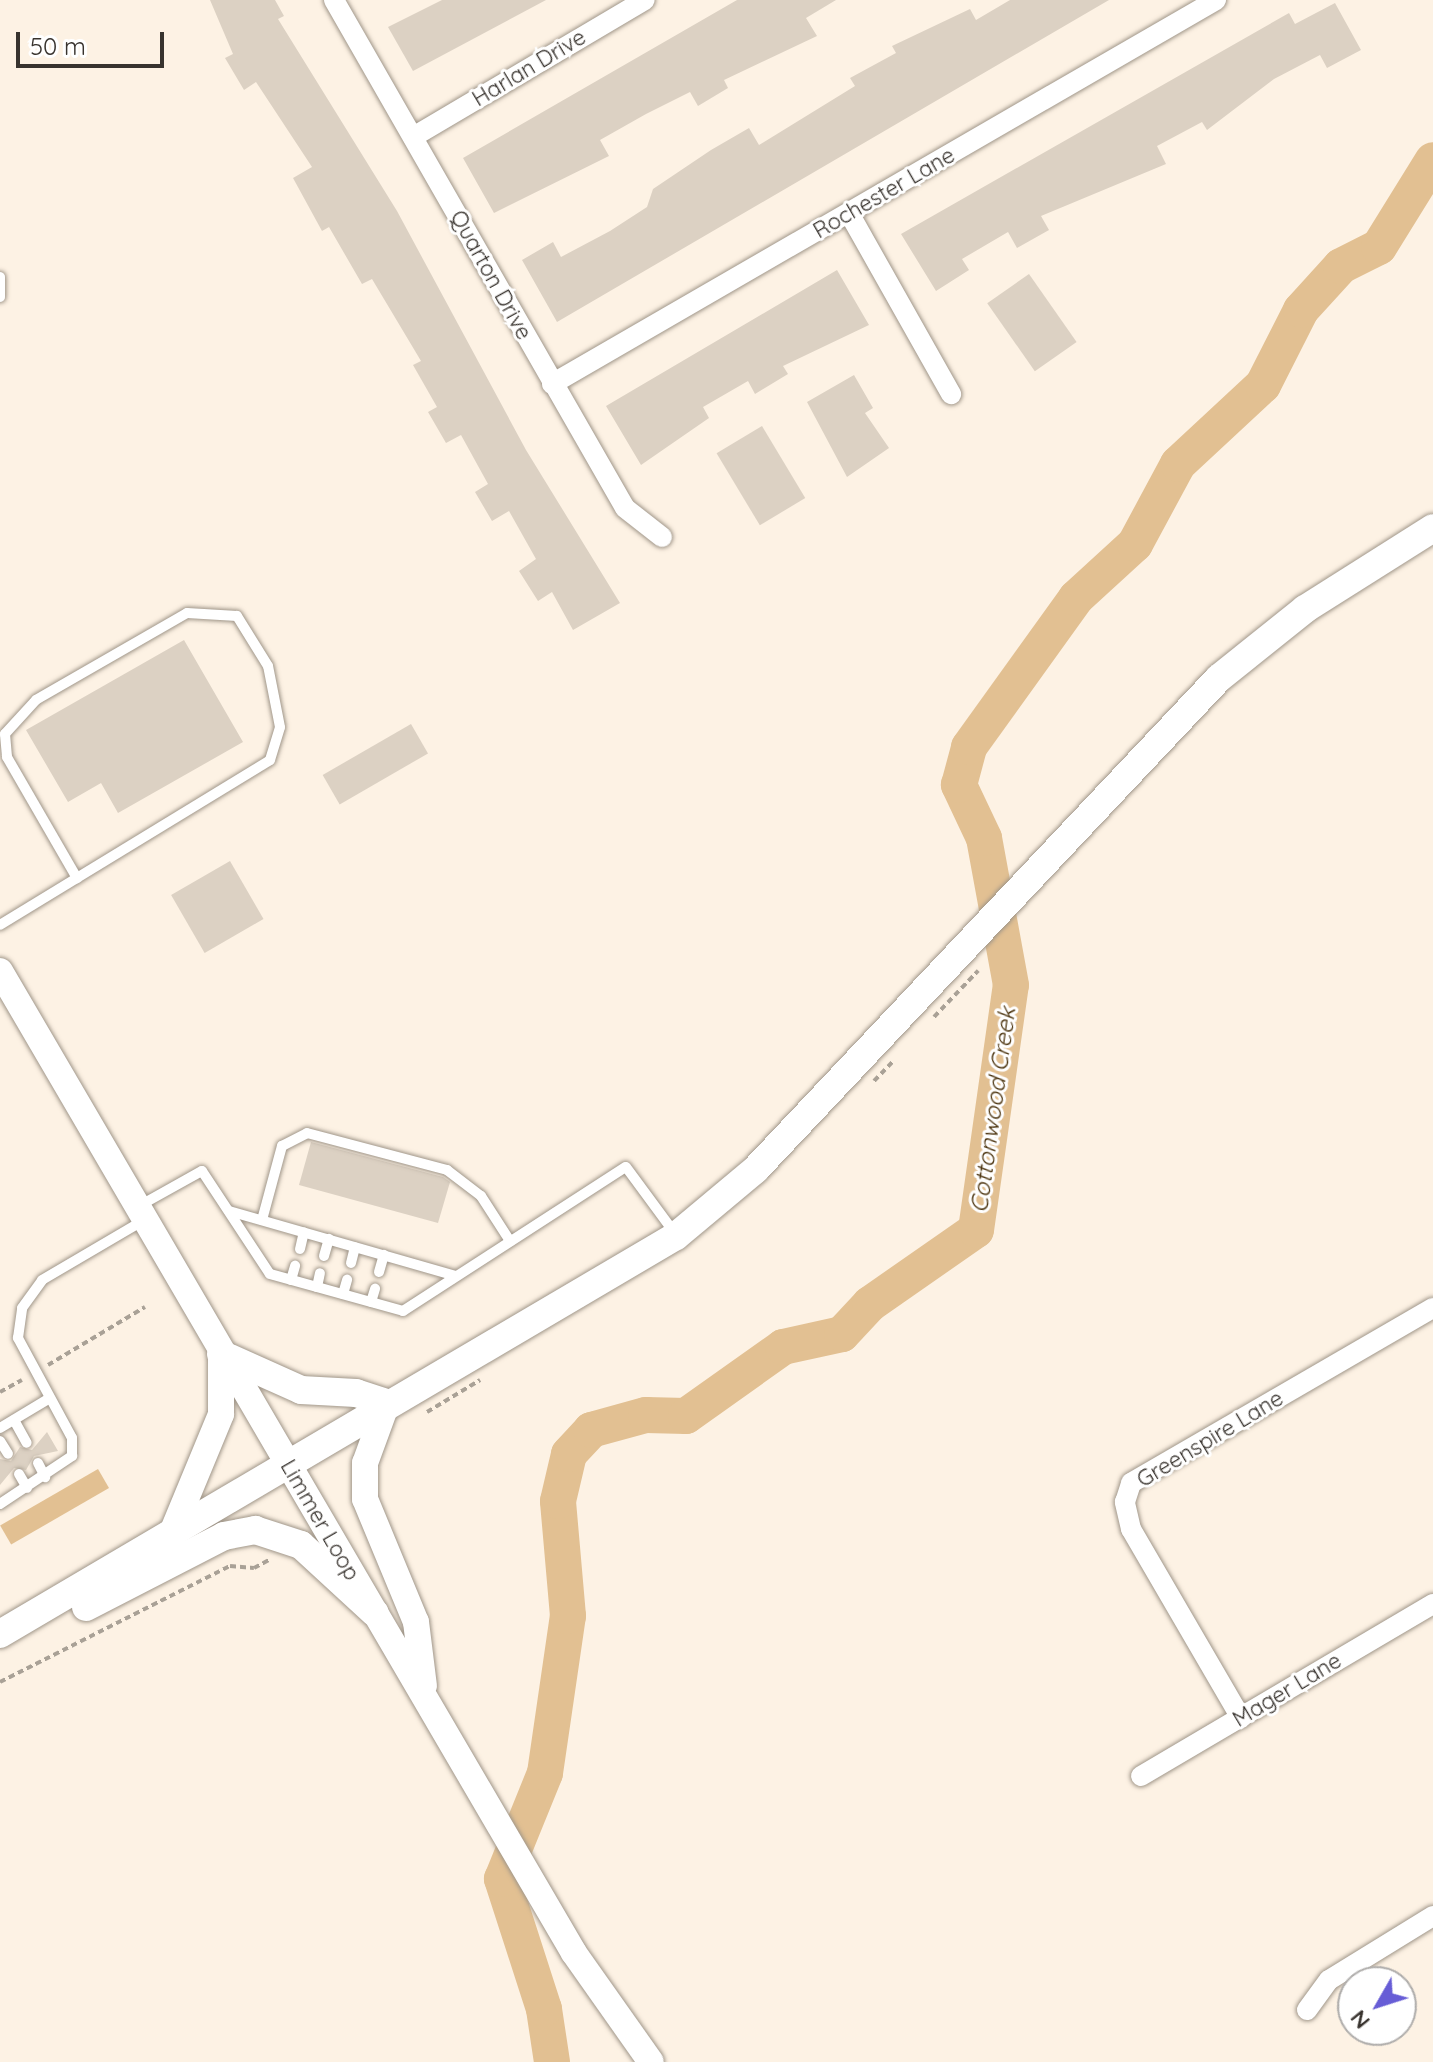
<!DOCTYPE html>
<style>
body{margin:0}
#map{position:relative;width:1433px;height:2062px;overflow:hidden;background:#fdf2e4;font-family:Quicksand,sans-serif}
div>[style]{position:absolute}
.water>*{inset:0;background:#e2c092;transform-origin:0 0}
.river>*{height:36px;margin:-18px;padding:0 18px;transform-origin:18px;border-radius:18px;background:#e2c092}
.building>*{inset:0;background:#dcd1c3;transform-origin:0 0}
.path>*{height:4px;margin-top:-2px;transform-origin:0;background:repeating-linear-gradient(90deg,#a9a196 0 6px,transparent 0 10px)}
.roads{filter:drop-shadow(0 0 2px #a09689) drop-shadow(0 0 2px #a09689)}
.service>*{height:10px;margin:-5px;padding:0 5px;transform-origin:5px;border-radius:5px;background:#fff}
.minor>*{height:20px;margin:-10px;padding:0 10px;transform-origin:10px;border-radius:10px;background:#fff}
.tertiary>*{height:26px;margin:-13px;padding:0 13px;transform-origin:13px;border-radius:13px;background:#fff}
.secondary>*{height:28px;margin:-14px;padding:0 14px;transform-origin:14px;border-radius:14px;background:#fff}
span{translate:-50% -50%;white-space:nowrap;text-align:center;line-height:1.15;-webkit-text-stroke:6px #fff;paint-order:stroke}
.street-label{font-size:22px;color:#38332e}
.water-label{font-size:24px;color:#4e3611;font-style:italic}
.north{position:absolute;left:1337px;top:1966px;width:80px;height:80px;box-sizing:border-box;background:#fff;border:2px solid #afadab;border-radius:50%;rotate:231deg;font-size:22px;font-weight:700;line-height:32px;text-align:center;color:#38332e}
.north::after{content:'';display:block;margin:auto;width:28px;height:36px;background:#675dd6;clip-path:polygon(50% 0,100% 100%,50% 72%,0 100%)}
.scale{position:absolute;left:16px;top:32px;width:148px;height:36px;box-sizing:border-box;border:4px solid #38332e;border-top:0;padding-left:10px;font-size:24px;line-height:28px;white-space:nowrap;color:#38332e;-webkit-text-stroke:6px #fff;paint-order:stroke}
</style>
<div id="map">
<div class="water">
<div style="left:98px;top:1469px;width:22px;height:113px;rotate:60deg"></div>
</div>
<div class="river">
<div style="left:552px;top:2062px;width:54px;rotate:-98.6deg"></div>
<div style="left:544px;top:2009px;width:137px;rotate:-107.9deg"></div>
<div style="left:502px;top:1879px;width:114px;rotate:-67.9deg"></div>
<div style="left:545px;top:1773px;width:159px;rotate:-81.7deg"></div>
<div style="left:568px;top:1616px;width:115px;rotate:-95deg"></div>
<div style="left:558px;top:1501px;width:48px;rotate:-76.8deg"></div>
<div style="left:569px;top:1454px;width:33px;rotate:-47deg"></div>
<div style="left:591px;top:1430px;width:57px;rotate:-15.3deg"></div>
<div style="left:646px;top:1415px;width:40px;rotate:1.4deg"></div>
<div style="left:686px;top:1416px;width:119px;rotate:-35.4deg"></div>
<div style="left:783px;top:1347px;width:60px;rotate:-12.4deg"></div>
<div style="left:842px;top:1334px;width:41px;rotate:-47deg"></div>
<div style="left:870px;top:1304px;width:129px;rotate:-34.9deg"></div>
<div style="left:976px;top:1230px;width:247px;rotate:-81.9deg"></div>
<div style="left:1011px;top:985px;width:149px;rotate:-100.4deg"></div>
<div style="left:984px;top:838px;width:59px;rotate:-115.3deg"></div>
<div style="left:959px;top:785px;width:39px;rotate:-75deg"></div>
<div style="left:969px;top:747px;width:183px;rotate:-54.3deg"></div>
<div style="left:1076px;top:598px;width:80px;rotate:-42.5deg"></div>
<div style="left:1135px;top:544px;width:91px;rotate:-61.7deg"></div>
<div style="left:1178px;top:464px;width:116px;rotate:-42.9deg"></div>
<div style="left:1263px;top:385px;width:84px;rotate:-63.1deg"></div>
<div style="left:1301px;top:310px;width:59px;rotate:-47.7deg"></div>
<div style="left:1341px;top:266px;width:42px;rotate:-26.6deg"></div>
<div style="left:1379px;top:247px;width:102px;rotate:-58.2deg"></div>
</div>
<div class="building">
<div style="clip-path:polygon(210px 0,275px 0,284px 16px,278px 19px,397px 211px,526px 450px,620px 603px,573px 630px,552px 592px,538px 601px,519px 571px,536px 559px,509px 511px,492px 521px,475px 492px,488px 484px,461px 435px,446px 443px,428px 412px,437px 407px,413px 365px,421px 361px,372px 279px,362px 284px,329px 227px,322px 231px,293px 178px,312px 167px,256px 82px,244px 90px,225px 58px,233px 54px)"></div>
<div style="clip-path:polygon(442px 0,546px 0,413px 71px,388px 27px)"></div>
<div style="clip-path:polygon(737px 0,836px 0,806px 18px,817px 36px,724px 80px,728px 88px,698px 106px,690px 92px,646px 114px,600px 140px,609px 156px,494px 213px,463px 158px)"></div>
<div style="clip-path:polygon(1010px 0,1109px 0,557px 322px,522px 260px,553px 242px,561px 257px,610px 231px,647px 207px,653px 189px,711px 150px,749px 128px,759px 145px,855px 86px,850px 78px,896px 53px,892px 46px,970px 9px,976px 20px)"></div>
<div style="clip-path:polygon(1335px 3px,1361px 50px,1327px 68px,1320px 55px,1274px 79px,1207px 130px,1202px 122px,1157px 146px,1166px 164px,1041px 216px,1049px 230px,1017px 248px,1008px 232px,962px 259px,969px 270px,936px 291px,901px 234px,1289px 13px,1295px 24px)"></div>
<div style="clip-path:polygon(837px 270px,869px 325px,783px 366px,788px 374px,755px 394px,748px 381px,703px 407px,709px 418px,641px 465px,606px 406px)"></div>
<div style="left:1029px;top:274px;width:83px;height:51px;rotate:55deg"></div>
<div style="clip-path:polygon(854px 375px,873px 408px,865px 413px,889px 448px,847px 477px,807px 402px)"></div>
<div style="left:762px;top:426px;width:84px;height:53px;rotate:59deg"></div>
<div style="clip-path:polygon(184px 640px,243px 742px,118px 813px,101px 783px,68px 802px,26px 730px)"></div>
<div style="left:411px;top:724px;width:34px;height:102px;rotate:60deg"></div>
<div style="left:230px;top:861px;width:67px;height:68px;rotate:60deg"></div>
<div style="clip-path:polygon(311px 1142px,443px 1177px,450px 1182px,438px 1223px,299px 1185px)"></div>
<div style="clip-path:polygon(47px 1432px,58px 1451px,34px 1456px,26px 1470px,14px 1468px,0 1485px,0 1459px,11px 1461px,20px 1447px,32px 1450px)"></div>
</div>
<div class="path">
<div style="left:934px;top:1017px;width:64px;rotate:-46.3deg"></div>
<div style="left:874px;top:1081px;width:28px;rotate:-46deg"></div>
<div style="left:48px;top:1365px;width:113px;rotate:-30.9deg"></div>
<div style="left:0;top:1392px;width:25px;rotate:-29deg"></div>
<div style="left:427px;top:1412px;width:62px;rotate:-31.1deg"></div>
<div style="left:0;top:1682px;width:258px;rotate:-26.8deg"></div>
<div style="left:230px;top:1566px;width:24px;rotate:5deg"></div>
<div style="left:254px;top:1568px;width:19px;rotate:-28deg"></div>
</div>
<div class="roads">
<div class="service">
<div style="left:0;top:277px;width:20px;rotate:90deg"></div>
<div style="left:0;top:925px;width:316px;rotate:-31.4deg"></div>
<div style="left:270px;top:760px;width:34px;rotate:-73deg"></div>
<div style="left:280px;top:727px;width:62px;rotate:-101.1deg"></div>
<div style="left:268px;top:666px;width:59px;rotate:-121.8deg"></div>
<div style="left:237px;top:616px;width:50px;rotate:-176.6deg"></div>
<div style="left:187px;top:613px;width:174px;rotate:150.1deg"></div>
<div style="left:36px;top:700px;width:46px;rotate:132.4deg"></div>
<div style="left:5px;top:734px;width:23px;rotate:85deg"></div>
<div style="left:7px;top:757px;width:140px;rotate:60deg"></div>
<div style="left:139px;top:1206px;width:72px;rotate:-29.1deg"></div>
<div style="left:202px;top:1171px;width:123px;rotate:56.6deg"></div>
<div style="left:270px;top:1274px;width:138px;rotate:15.5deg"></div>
<div style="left:403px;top:1311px;width:265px;rotate:-32.9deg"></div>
<div style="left:626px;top:1167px;width:81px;rotate:53.6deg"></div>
<div style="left:229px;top:1211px;width:236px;rotate:16deg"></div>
<div style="left:262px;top:1220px;width:77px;rotate:-74.9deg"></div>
<div style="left:282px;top:1146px;width:28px;rotate:-27deg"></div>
<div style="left:307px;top:1133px;width:145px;rotate:14.8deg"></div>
<div style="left:447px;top:1170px;width:43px;rotate:37.4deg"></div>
<div style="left:481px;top:1196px;width:54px;rotate:57.2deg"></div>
<div style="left:300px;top:1249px;width:17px;rotate:-77deg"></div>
<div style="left:324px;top:1256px;width:18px;rotate:-74deg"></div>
<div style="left:351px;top:1263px;width:16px;rotate:-76deg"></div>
<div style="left:379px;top:1272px;width:18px;rotate:-74deg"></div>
<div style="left:291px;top:1280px;width:15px;rotate:-74deg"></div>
<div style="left:317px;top:1287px;width:14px;rotate:-78deg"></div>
<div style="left:343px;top:1294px;width:15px;rotate:-74deg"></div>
<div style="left:371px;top:1302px;width:14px;rotate:-73deg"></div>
<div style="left:14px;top:1420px;width:26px;rotate:61deg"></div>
<div style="left:0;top:1428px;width:58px;rotate:-31deg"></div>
<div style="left:0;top:1441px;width:15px;rotate:58deg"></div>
<div style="left:38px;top:1463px;width:16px;rotate:63deg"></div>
<div style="left:19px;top:1474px;width:16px;rotate:60deg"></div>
<div style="left:0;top:1504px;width:87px;rotate:-33.7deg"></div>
<div style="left:72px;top:1456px;width:18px;rotate:-90deg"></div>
<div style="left:72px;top:1438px;width:114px;rotate:-118.4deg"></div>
<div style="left:18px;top:1338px;width:30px;rotate:-82deg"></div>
<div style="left:22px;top:1308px;width:34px;rotate:-54deg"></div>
<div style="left:42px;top:1280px;width:115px;rotate:-30.4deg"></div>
</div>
<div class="minor">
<div style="left:334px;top:0;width:585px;rotate:60.19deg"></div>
<div style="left:625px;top:508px;width:47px;rotate:38.1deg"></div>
<div style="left:413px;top:137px;width:269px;rotate:-30.6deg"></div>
<div style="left:849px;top:213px;width:208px;rotate:60.6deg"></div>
<div style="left:552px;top:384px;width:767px;rotate:-30.04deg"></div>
<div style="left:1241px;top:1718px;width:219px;rotate:-120.2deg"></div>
<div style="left:1131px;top:1529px;width:28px;rotate:-103deg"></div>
<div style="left:1125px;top:1502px;width:20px;rotate:-72deg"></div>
<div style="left:1131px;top:1483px;width:349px;rotate:-30.1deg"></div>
<div style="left:1141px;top:1776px;width:339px;rotate:-30.5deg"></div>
<div style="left:1307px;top:2010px;width:37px;rotate:-54deg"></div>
<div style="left:1329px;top:1980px;width:122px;rotate:-31.6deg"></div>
</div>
<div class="tertiary">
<div style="left:0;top:971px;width:1137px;rotate:59.69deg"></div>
<div style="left:574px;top:1953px;width:133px;rotate:54.8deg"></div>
<div style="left:387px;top:1403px;width:64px;rotate:110.1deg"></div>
<div style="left:365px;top:1463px;width:36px;rotate:90deg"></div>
<div style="left:365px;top:1499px;width:133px;rotate:67.5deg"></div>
<div style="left:416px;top:1622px;width:64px;rotate:82.9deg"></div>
<div style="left:171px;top:1535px;width:131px;rotate:-67.5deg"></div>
<div style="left:221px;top:1414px;width:56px;rotate:-90deg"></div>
</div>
<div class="secondary">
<div style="left:221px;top:1354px;width:88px;rotate:24.2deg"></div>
<div style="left:301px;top:1390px;width:55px;rotate:3.1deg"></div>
<div style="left:356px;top:1393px;width:33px;rotate:18deg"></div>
<div style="left:86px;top:1607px;width:155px;rotate:-27.2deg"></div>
<div style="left:224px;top:1536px;width:32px;rotate:-11deg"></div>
<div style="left:255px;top:1530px;width:48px;rotate:18.1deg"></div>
<div style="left:301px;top:1545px;width:100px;rotate:42.6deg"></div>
<div style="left:0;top:1634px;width:784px;rotate:-30.49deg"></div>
<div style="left:676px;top:1236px;width:103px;rotate:-39.9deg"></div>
<div style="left:755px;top:1170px;width:676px;rotate:-46.68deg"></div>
<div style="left:1219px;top:678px;width:110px;rotate:-38.7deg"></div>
<div style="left:1305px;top:609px;width:151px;rotate:-32.3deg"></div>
</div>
</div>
<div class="street-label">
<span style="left:529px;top:68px;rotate:-31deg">Harlan Drive</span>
<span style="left:884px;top:193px;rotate:-30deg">Rochester Lane</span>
<span style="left:491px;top:275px;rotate:61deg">Quarton Drive</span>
<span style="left:1210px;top:1439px;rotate:-31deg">Greenspire Lane</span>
<span style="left:320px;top:1520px;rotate:60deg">Limmer Loop</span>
<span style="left:1287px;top:1690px;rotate:-31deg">Mager Lane</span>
</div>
<div class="water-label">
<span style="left:993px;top:1110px;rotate:-82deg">Cottonwood Creek</span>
</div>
<div class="north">N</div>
<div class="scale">50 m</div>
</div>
